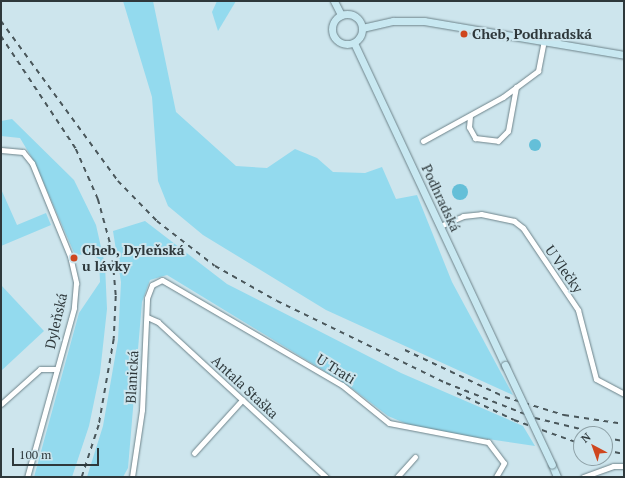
<!DOCTYPE html>
<meta charset="utf-8">
<style>
body{margin:0}
#map{position:relative;width:625px;height:478px;overflow:hidden;background:#cde5ed;font-family:"PT Serif",serif}
div>[style]{position:absolute}
.green>*{inset:0;background:#93daee}
.water>*{inset:0;background:#64bfd8}
.round{border-radius:50%}
.roads{filter:drop-shadow(0 0 1px #6d838a) drop-shadow(0 0 1px #6d838a)}
.street>*{height:5px;margin:-2.5px;padding:0 2.5px;transform-origin:2.5px;border-radius:2.5px;background:#fff}
.secondary>*{height:7px;margin:-3.5px;padding:0 3.5px;transform-origin:3.5px;border-radius:3.5px;background:#c8e8f1}
.secondary>.ring{margin:-3.5px;padding:0;box-sizing:content-box;background:none;border:7px solid #c8e8f1;border-radius:50%}
.rail>*{height:1.5px;margin-top:-0.75px;transform-origin:0;background:repeating-linear-gradient(90deg,#4a575b 0 5px,transparent 0 10px)}
.bridges{filter:drop-shadow(0 0 1px #6d838a) drop-shadow(0 0 1px #6d838a)}
.secondary-bridge>*{height:7px;margin:-3.5px;padding:0 3.5px;transform-origin:3.5px;border-radius:3.5px;background:#c8e8f1}
.dots>*{width:11px;height:11px;translate:-50% -50%;box-sizing:border-box;border:2px solid #cde5ed;border-radius:50%}
span{translate:-50% -50%;white-space:nowrap;text-align:center;line-height:1.15;-webkit-text-stroke:4px #cde5ed;paint-order:stroke}
.poi-label{font-size:14px;color:#2e383b;font-weight:700}
.left{translate:0 -50%;text-align:left}
.street-label{font-size:14px;color:#2e383b}
.frame{position:absolute;inset:0;border:2px solid #2e383b;pointer-events:none}
.north{position:absolute;left:573px;top:426px;width:40px;height:40px;box-sizing:border-box;background:#cde5ed;border:1px solid #8da0a6;border-radius:50%;rotate:319deg;font-size:11px;font-weight:700;line-height:16px;text-align:center;color:#2e383b}
.north::after{content:'';display:block;margin:auto;width:14px;height:18px;background:#cf461e;clip-path:polygon(50% 0,100% 100%,50% 72%,0 100%)}
.scale{position:absolute;left:12px;top:448px;width:87px;height:18px;box-sizing:border-box;border:2px solid #2e383b;border-top:0;padding-left:5px;font-size:12px;line-height:14px;white-space:nowrap;color:#2e383b;-webkit-text-stroke:3px #cde5ed;paint-order:stroke}
</style>
<div id="map">
<div class="green">
<div style="clip-path:polygon(123px 1px,153px 1px,176px 112px,236px 166px,267px 168px,295px 149px,317px 158px,333px 172px,365px 173px,382px 167px,396px 199px,417px 195px,452px 282px,513px 395px,326px 310px,203px 235px,168px 206px,158px 181px,152px 97px)"></div>
<div style="clip-path:polygon(217px 1px,236px 1px,218px 31px,212px 12px)"></div>
<div style="clip-path:polygon(12px 119px,74px 180px,96px 225px,105px 265px,107px 309px,100px 373px,89px 426px,72px 477px,34px 477px,79px 313px,100px 282px,99px 259px,91px 254px,75px 255px,35px 163px,20px 138px,1px 136px,1px 121px)"></div>
<div style="clip-path:polygon(1px 189px,17px 225px,46px 213px,51px 225px,1px 246px)"></div>
<div style="clip-path:polygon(145px 221px,227px 284px,401px 373px,523px 426px,535px 446px,419px 429px,388px 416px,349px 386px,167px 275px,150px 280px,142px 302px,128px 468px,123px 477px,87px 477px,103px 426px,118px 340px,121px 282px,113px 231px)"></div>
<div style="clip-path:polygon(1px 285px,44px 331px,1px 371px)"></div>
</div>
<div class="water">
<div class="round" style="left:529px;top:139px;width:12px;height:12px"></div>
<div class="round" style="left:452px;top:184px;width:16px;height:16px"></div>
</div>
<div class="roads">
<div class="street">
<div style="left:470px;top:116px;width:11px;rotate:95deg"></div>
<div style="left:469px;top:127px;width:13px;rotate:61deg"></div>
<div style="left:475px;top:138px;width:23px;rotate:7deg"></div>
<div style="left:498px;top:141px;width:14px;rotate:-45deg"></div>
<div style="left:508px;top:131px;width:45px;rotate:-79.7deg"></div>
<div style="left:423px;top:141px;width:91px;rotate:-28.8deg"></div>
<div style="left:503px;top:97px;width:44px;rotate:-36.6deg"></div>
<div style="left:538px;top:71px;width:31px;rotate:-79deg"></div>
<div style="left:1px;top:150px;width:22px;rotate:5deg"></div>
<div style="left:23px;top:152px;width:14px;rotate:51deg"></div>
<div style="left:32px;top:163px;width:100px;rotate:67.8deg"></div>
<div style="left:70px;top:256px;width:28px;rotate:77deg"></div>
<div style="left:76px;top:283px;width:25px;rotate:95deg"></div>
<div style="left:74px;top:308px;width:175px;rotate:105.5deg"></div>
<div style="left:440px;top:226px;width:25px;rotate:-23deg"></div>
<div style="left:463px;top:216px;width:18px;rotate:-6deg"></div>
<div style="left:481px;top:214px;width:34px;rotate:12deg"></div>
<div style="left:514px;top:221px;width:11px;rotate:38deg"></div>
<div style="left:523px;top:228px;width:99px;rotate:56.1deg"></div>
<div style="left:578px;top:310px;width:71px;rotate:75.4deg"></div>
<div style="left:596px;top:379px;width:32px;rotate:28deg"></div>
<div style="left:147px;top:317px;width:12px;rotate:24deg"></div>
<div style="left:158px;top:322px;width:229px;rotate:42.7deg"></div>
<div style="left:1px;top:404px;width:52px;rotate:-41.9deg"></div>
<div style="left:40px;top:369px;width:17px"></div>
<div style="left:194px;top:453px;width:72px;rotate:-47.8deg"></div>
<div style="left:132px;top:477px;width:68px;rotate:-81.5deg"></div>
<div style="left:142px;top:410px;width:112px;rotate:-87.4deg"></div>
<div style="left:147px;top:298px;width:14px;rotate:-69deg"></div>
<div style="left:152px;top:285px;width:11px;rotate:-27deg"></div>
<div style="left:162px;top:280px;width:208px;rotate:30.3deg"></div>
<div style="left:342px;top:385px;width:60px;rotate:39deg"></div>
<div style="left:389px;top:423px;width:101px;rotate:10.9deg"></div>
<div style="left:488px;top:442px;width:26px;rotate:53deg"></div>
<div style="left:504px;top:463px;width:16px;rotate:120deg"></div>
<div style="left:397px;top:477px;width:27px;rotate:-48deg"></div>
<div style="left:583px;top:477px;width:32px;rotate:-20deg"></div>
<div style="left:613px;top:466px;width:11px"></div>
</div>
<div class="secondary">
<div style="left:334px;top:1px;width:16px;rotate:63deg"></div>
<div class="ring" style="left:332px;top:14px;width:23px;height:23px"></div>
<div style="left:362px;top:28px;width:32px;rotate:-13deg"></div>
<div style="left:393px;top:21px;width:31px"></div>
<div style="left:424px;top:21px;width:203px;rotate:9.6deg"></div>
<div style="left:354px;top:43px;width:356px;rotate:64.9deg"></div>
<div style="left:552px;top:465px;width:13px;rotate:67deg"></div>
</div>
</div>
<div class="rail">
<div style="left:1px;top:21px;width:198px;rotate:53.8deg"></div>
<div style="left:118px;top:181px;width:56px;rotate:45.7deg"></div>
<div style="left:157px;top:221px;width:73px;rotate:37.8deg"></div>
<div style="left:215px;top:266px;width:71px;rotate:29.4deg"></div>
<div style="left:277px;top:301px;width:188px;rotate:25.9deg"></div>
<div style="left:446px;top:383px;width:96px;rotate:21.5deg"></div>
<div style="left:535px;top:418px;width:68px;rotate:13.6deg"></div>
<div style="left:1px;top:36px;width:136px;rotate:56.4deg"></div>
<div style="left:76px;top:149px;width:55px;rotate:66.3deg"></div>
<div style="left:98px;top:199px;width:53px;rotate:74.6deg"></div>
<div style="left:112px;top:250px;width:46px;rotate:85deg"></div>
<div style="left:116px;top:296px;width:43px;rotate:92.7deg"></div>
<div style="left:114px;top:339px;width:87px;rotate:99.9deg"></div>
<div style="left:99px;top:425px;width:55px;rotate:108.1deg"></div>
<div style="left:405px;top:350px;width:110px;rotate:25.2deg"></div>
<div style="left:505px;top:397px;width:62px;rotate:17deg"></div>
<div style="left:564px;top:415px;width:61px;rotate:8.5deg"></div>
<div style="left:457px;top:393px;width:63px;rotate:25.3deg"></div>
<div style="left:514px;top:420px;width:71px;rotate:19.7deg"></div>
<div style="left:605px;top:438px;width:19px;rotate:9deg"></div>
<div style="left:605px;top:450px;width:19px;rotate:12deg"></div>
</div>
<div class="bridges">
<div class="secondary-bridge">
<div style="left:505px;top:365px;width:110px;rotate:64.8deg"></div>
</div>
</div>
<div class="dots">
<div style="left:464px;top:34px;background:#cf461e"></div>
<div style="left:74px;top:258px;background:#cf461e"></div>
</div>
<div class="poi-label">
<span class="left" style="left:472px;top:34px">Cheb, Podhradská</span>
<span class="left" style="left:82px;top:258px">Cheb, Dyleňská<br>u lávky</span>
</div>
<div class="street-label">
<span style="left:441px;top:198px;rotate:65deg">Podhradská</span>
<span style="left:564px;top:269px;rotate:55deg">U Vlečky</span>
<span style="left:56px;top:321px;rotate:-77deg">Dyleňská</span>
<span style="left:336px;top:369px;rotate:32deg">U Trati</span>
<span style="left:132px;top:377px;rotate:-87deg">Blanická</span>
<span style="left:245px;top:387px;rotate:43deg">Antala Staška</span>
</div>
<div class="frame"></div>
<div class="north">N</div>
<div class="scale">100 m</div>
</div>
